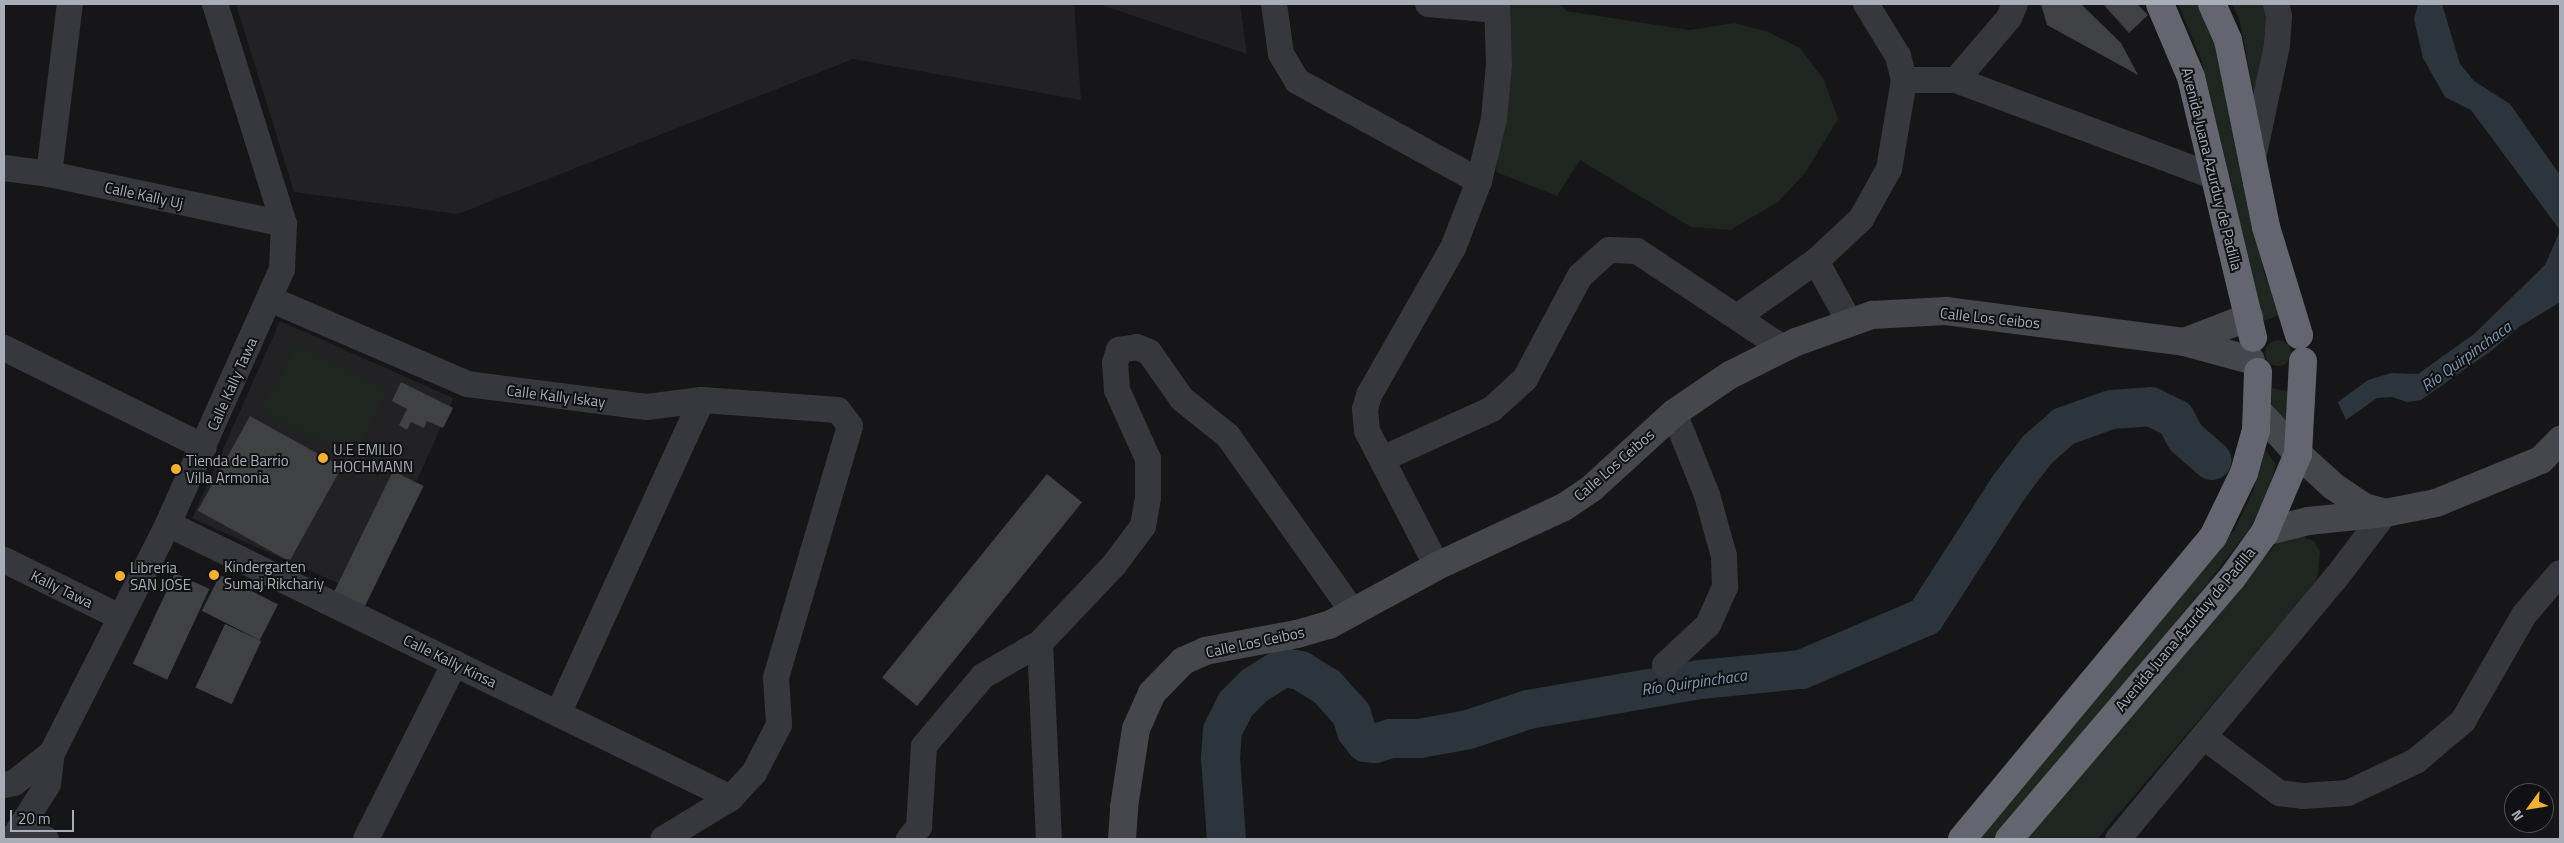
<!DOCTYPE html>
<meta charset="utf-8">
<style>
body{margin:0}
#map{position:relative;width:2564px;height:843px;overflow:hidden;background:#161618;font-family:"Titillium Web",sans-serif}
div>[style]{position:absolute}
.built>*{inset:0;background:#222225;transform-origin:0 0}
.green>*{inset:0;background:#1e261f;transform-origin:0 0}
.round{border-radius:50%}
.water>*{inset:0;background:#2c353c}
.river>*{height:39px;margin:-19.5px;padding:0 19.5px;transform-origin:19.5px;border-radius:19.5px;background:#2c353c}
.building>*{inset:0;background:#404145;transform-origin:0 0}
.street>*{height:26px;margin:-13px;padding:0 13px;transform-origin:13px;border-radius:13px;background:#37383d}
.secondary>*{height:28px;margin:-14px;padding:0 14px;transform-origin:14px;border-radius:14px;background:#45474d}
.highway>*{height:28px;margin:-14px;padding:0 14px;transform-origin:14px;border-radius:14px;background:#63666e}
.dots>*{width:14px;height:14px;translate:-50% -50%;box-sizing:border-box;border:2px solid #111113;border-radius:50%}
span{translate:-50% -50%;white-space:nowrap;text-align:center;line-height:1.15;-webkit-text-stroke:4px #111113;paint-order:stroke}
.street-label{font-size:15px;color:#a8adb8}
.poi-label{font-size:15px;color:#a8adb8}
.left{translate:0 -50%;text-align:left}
.water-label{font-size:16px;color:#7f9bb3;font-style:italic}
.frame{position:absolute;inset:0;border:5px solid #a8adb8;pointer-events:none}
.north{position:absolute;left:2504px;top:783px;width:50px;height:50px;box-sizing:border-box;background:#111113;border:1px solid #4d4f55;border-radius:50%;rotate:238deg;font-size:14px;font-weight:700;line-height:20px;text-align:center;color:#a8adb8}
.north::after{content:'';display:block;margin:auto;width:18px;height:22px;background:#f2b134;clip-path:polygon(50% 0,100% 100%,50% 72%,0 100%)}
.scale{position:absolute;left:10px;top:810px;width:64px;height:22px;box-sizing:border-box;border:2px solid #a8adb8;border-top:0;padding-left:6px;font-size:15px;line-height:18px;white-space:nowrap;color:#a8adb8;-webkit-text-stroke:4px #111113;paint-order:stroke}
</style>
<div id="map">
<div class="built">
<div style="clip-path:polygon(236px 4px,1074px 4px,1081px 100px,853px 59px,458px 214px,294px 192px)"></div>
<div style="clip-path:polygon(1099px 4px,1240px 4px,1247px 54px)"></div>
<div style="left:280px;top:321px;width:190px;height:216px;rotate:24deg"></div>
</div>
<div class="green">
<div style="clip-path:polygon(1508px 4px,1560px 4px,1566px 11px,1689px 30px,1734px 23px,1766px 31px,1800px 48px,1824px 80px,1838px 119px,1805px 173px,1778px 202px,1730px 230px,1691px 227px,1580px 160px,1557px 196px,1496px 172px)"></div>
<div style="clip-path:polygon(2178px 4px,2198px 4px,2214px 40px,2250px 215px,2265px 275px,2282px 314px,2259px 323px,2235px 200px,2201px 59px)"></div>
<div style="clip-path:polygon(2233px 4px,2269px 4px,2259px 120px,2240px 23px)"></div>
<div class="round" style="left:2265px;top:340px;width:26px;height:26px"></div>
<div style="left:297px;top:343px;width:103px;height:76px;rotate:28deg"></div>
<div style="clip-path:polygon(2272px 388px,2294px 393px,2287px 434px,2271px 420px)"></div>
<div style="clip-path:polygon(2265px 449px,2276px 465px,2267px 495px,2250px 528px,2204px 588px,1994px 839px,1978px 839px,2235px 529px,2253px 491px)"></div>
<div style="clip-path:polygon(2297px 534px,2314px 541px,2320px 552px,2318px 575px,2313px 587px,2097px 839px,2028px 839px,2279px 540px)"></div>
</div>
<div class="water">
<div style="clip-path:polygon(2418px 4px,2442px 4px,2460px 64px,2474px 81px,2510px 104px,2560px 175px,2560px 230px,2471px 110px,2445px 97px,2423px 58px,2414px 19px)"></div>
<div style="clip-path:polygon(2560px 231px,2560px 302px,2519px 327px,2491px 351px,2421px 400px,2407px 402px,2392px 397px,2377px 398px,2346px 420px,2338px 402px,2368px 380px,2391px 373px,2418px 374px,2474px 334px,2545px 265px)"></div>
</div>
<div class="river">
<div style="left:1226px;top:839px;width:81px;rotate:-94.2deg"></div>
<div style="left:1220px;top:758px;width:28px;rotate:-86deg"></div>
<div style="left:1222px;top:730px;width:29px;rotate:-63deg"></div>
<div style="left:1235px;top:704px;width:27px;rotate:-45deg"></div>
<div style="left:1254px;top:685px;width:34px;rotate:-32deg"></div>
<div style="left:1283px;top:667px;width:17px;rotate:10deg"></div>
<div style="left:1300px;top:670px;width:31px;rotate:32deg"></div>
<div style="left:1326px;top:686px;width:38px;rotate:48deg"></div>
<div style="left:1351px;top:714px;width:17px;rotate:73deg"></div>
<div style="left:1356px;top:730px;width:15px;rotate:53deg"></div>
<div style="left:1365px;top:742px;width:9px;rotate:6deg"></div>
<div style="left:1374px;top:743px;width:17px;rotate:-17deg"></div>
<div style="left:1390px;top:738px;width:29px"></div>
<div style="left:1419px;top:738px;width:50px;rotate:-10.4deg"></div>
<div style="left:1468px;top:729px;width:63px;rotate:-18.4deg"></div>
<div style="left:1528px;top:709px;width:175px;rotate:-9.9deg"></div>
<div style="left:1700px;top:679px;width:101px;rotate:-5.7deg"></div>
<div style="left:1801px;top:669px;width:135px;rotate:-23.1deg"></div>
<div style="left:1925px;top:616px;width:153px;rotate:-57.2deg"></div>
<div style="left:2008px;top:487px;width:48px;rotate:-52.7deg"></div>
<div style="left:2037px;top:449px;width:35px;rotate:-41deg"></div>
<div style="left:2063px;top:426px;width:51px;rotate:-19.5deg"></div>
<div style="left:2111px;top:409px;width:39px;rotate:-4deg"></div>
<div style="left:2150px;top:406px;width:28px;rotate:26deg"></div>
<div style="left:2175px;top:418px;width:21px;rotate:62deg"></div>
<div style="left:2185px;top:437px;width:35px;rotate:41deg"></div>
</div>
<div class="building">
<div style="clip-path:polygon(2041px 4px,2081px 4px,2121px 43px,2138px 75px,2047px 25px)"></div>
<div style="clip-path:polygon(2103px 4px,2137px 4px,2148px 15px,2129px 33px)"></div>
<div style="clip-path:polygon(401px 382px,453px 408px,443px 428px,427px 421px,424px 428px,411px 422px,407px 430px,399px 425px,407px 409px,392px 401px)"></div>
<div style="left:250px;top:416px;width:105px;height:108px;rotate:29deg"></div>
<div style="left:393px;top:471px;width:34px;height:138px;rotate:26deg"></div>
<div style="left:1047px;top:474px;width:45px;height:262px;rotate:39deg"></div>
<div style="left:175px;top:573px;width:38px;height:100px;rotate:25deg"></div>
<div style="left:220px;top:575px;width:65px;height:40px;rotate:27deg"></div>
<div style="left:225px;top:624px;width:40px;height:70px;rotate:25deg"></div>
</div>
<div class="street">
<div style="left:1274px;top:4px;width:50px;rotate:82deg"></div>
<div style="left:1281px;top:54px;width:31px;rotate:59deg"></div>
<div style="left:1297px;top:81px;width:208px;rotate:28.8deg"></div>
<div style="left:1428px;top:4px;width:69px;rotate:5deg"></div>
<div style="left:1904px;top:80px;width:52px"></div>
<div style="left:1956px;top:80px;width:278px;rotate:20.5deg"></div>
<div style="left:1956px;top:80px;width:82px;rotate:-49.5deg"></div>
<div style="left:2009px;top:18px;width:15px;rotate:-67deg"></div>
<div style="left:2252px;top:163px;width:121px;rotate:-78deg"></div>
<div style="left:2277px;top:45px;width:29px;rotate:-86deg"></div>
<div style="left:2279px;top:16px;width:12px;rotate:-104deg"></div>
<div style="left:4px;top:168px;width:45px;rotate:7.6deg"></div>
<div style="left:49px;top:174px;width:240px;rotate:12deg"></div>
<div style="left:49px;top:174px;width:171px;rotate:-83deg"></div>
<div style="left:1816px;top:261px;width:71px;rotate:61.3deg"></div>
<div style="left:270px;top:299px;width:215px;rotate:23.3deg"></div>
<div style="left:467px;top:384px;width:181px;rotate:7.3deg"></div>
<div style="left:647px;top:407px;width:55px;rotate:-7.3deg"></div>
<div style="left:702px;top:400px;width:136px;rotate:4.2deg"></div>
<div style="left:838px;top:410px;width:20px;rotate:53deg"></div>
<div style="left:850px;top:426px;width:263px;rotate:106.4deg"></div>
<div style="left:776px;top:678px;width:47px;rotate:86.3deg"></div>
<div style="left:779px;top:725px;width:54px;rotate:117.5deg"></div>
<div style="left:754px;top:773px;width:34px;rotate:133deg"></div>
<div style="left:731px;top:798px;width:79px;rotate:148.9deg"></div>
<div style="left:1737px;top:317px;width:97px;rotate:-35.3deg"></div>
<div style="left:1816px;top:261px;width:62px;rotate:-43deg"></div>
<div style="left:1861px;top:219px;width:57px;rotate:-60.8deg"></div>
<div style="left:1889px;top:169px;width:90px;rotate:-80.4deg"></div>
<div style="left:1904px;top:80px;width:25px;rotate:-104deg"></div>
<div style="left:1898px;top:56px;width:61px;rotate:-121.6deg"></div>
<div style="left:4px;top:348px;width:223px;rotate:26.3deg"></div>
<div style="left:1382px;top:459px;width:121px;rotate:-24.4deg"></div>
<div style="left:1492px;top:409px;width:45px;rotate:-42.3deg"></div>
<div style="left:1525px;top:379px;width:117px;rotate:-61.9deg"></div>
<div style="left:1580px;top:276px;width:39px;rotate:-42deg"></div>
<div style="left:1609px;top:250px;width:28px;rotate:2deg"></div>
<div style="left:1637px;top:251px;width:175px;rotate:33.6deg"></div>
<div style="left:168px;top:524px;width:626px;rotate:25.95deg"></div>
<div style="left:4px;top:560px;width:129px;rotate:26.2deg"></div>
<div style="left:1437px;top:566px;width:152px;rotate:-117.4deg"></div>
<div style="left:1367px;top:431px;width:22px;rotate:-95deg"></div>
<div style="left:1365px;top:409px;width:15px;rotate:-74deg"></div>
<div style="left:1369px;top:395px;width:169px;rotate:-60.3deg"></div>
<div style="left:1453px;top:248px;width:72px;rotate:-68.8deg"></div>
<div style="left:1479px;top:181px;width:64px;rotate:-76.4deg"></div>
<div style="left:1494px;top:119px;width:55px;rotate:-84.8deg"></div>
<div style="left:1499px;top:64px;width:60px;rotate:-91.9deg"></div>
<div style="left:1040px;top:643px;width:196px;rotate:87.4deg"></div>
<div style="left:1665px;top:665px;width:59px;rotate:-42.9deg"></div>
<div style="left:1708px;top:625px;width:42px;rotate:-65.9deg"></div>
<div style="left:1725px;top:587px;width:31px;rotate:-92deg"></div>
<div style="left:1724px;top:556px;width:63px;rotate:-105.6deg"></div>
<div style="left:1707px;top:495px;width:88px;rotate:-111.9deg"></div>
<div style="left:558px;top:714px;width:345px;rotate:-65.4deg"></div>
<div style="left:2204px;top:737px;width:94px;rotate:36.7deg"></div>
<div style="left:2279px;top:793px;width:24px;rotate:7deg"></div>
<div style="left:2303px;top:796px;width:45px;rotate:-3.8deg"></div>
<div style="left:2348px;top:793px;width:75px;rotate:-25.2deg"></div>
<div style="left:2416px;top:761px;width:62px;rotate:-40.4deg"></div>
<div style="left:2463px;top:721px;width:122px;rotate:-60.1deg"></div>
<div style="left:2524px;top:615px;width:55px;rotate:-49.4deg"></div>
<div style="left:4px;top:785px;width:10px;rotate:-11deg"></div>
<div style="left:14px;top:783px;width:48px;rotate:-38.3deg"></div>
<div style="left:23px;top:827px;width:26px;rotate:28deg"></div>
<div style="left:13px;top:839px;width:65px;rotate:-57.5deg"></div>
<div style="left:48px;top:784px;width:31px;rotate:-83deg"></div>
<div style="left:52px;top:753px;width:257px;rotate:-63.1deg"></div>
<div style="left:168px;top:524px;width:279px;rotate:-65.9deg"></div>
<div style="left:282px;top:269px;width:45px;rotate:-87.5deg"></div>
<div style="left:284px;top:224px;width:231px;rotate:-107.4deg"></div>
<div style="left:366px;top:839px;width:197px;rotate:-63.2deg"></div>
<div style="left:909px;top:839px;width:16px;rotate:-50deg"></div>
<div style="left:919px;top:827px;width:81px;rotate:-86.5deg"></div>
<div style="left:924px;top:746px;width:92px;rotate:-49.9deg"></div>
<div style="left:983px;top:676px;width:66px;rotate:-30.1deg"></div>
<div style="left:1040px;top:643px;width:108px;rotate:-46.5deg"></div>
<div style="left:1114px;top:565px;width:49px;rotate:-53.4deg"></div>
<div style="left:1143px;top:526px;width:29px;rotate:-80deg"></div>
<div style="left:1148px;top:497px;width:38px;rotate:-90deg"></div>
<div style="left:1148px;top:459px;width:76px;rotate:-114.2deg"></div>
<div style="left:1117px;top:390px;width:27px;rotate:-94deg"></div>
<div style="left:1115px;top:363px;width:14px;rotate:-73deg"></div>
<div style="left:1119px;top:350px;width:18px;rotate:-9deg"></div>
<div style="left:1137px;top:347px;width:13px;rotate:23deg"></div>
<div style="left:1149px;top:352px;width:57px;rotate:54.9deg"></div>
<div style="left:1182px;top:399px;width:59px;rotate:38.8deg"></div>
<div style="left:1228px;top:436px;width:217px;rotate:54.6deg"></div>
<div style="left:2118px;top:839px;width:339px;rotate:-50.2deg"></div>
<div style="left:2335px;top:579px;width:83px;rotate:-52.9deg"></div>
</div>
<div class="secondary">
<div style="left:2184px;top:342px;width:70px;rotate:-21deg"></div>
<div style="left:2258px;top:411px;width:59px;rotate:47.1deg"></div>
<div style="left:2298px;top:454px;width:47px;rotate:42.4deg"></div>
<div style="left:2333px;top:486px;width:37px;rotate:34deg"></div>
<div style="left:2364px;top:507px;width:20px;rotate:15deg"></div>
<div style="left:2265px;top:532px;width:44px;rotate:-14.3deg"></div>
<div style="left:2308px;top:521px;width:77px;rotate:-5.9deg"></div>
<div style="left:2385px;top:513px;width:52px;rotate:-11.1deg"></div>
<div style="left:2436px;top:503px;width:113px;rotate:-22.3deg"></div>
<div style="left:2541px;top:460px;width:28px;rotate:-46deg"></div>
<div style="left:1122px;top:839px;width:32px;rotate:-86deg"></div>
<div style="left:1124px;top:807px;width:79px;rotate:-81.3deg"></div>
<div style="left:1136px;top:729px;width:39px;rotate:-66deg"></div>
<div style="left:1152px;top:693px;width:45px;rotate:-45.9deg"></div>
<div style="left:1183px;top:661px;width:24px;rotate:-24deg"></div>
<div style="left:1205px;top:651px;width:94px;rotate:-10.5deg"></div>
<div style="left:1297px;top:634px;width:33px;rotate:-16deg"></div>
<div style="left:1329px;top:625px;width:123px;rotate:-28.6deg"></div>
<div style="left:1437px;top:566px;width:140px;rotate:-24.9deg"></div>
<div style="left:1564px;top:507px;width:34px;rotate:-34deg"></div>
<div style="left:1592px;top:488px;width:111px;rotate:-42.4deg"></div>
<div style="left:1674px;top:413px;width:68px;rotate:-34.2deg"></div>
<div style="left:1730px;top:375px;width:74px;rotate:-26.6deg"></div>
<div style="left:1796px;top:342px;width:81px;rotate:-19.6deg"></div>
<div style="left:1872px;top:315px;width:74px;rotate:-3.1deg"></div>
<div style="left:1946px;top:311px;width:240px;rotate:7.4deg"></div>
<div style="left:2184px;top:342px;width:69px;rotate:15deg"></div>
</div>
<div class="highway">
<div style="left:2160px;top:4px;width:79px;rotate:67deg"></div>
<div style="left:2191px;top:77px;width:268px;rotate:76.6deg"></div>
<div style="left:2212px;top:4px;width:39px;rotate:66deg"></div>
<div style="left:2228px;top:40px;width:191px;rotate:78.5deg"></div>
<div style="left:2266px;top:227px;width:113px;rotate:73deg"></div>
<div style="left:1962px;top:839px;width:393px;rotate:-50.3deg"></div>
<div style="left:2213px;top:537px;width:71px;rotate:-64.2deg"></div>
<div style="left:2244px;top:473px;width:45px;rotate:-74.4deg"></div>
<div style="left:2256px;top:430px;width:58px;rotate:-88deg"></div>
<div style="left:2009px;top:839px;width:343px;rotate:-49.5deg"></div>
<div style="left:2232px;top:578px;width:57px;rotate:-54.3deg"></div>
<div style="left:2265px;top:532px;width:85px;rotate:-67.1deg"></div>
<div style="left:2298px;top:454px;width:93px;rotate:-86.9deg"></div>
</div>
<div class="dots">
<div style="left:323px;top:458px;background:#f2b134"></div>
<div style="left:176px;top:469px;background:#f2b134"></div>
<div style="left:214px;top:575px;background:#f2b134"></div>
<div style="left:120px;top:576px;background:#f2b134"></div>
</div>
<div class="street-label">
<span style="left:2212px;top:169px;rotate:76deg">Avenida Juana Azurduy de Padilla</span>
<span style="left:144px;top:195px;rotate:12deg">Calle Kally Uj</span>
<span style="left:1990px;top:318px;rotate:6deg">Calle Los Ceibos</span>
<span style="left:232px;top:384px;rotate:-66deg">Calle Kally Tawa</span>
<span style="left:556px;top:396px;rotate:7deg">Calle Kally Iskay</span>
<span style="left:1614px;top:465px;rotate:-41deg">Calle Los Ceibos</span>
<span style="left:62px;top:589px;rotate:26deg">Kally Tawa</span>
<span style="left:2185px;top:629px;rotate:-50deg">Avenida Juana Azurduy de Padilla</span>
<span style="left:1255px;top:642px;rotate:-12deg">Calle Los Ceibos</span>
<span style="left:450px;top:661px;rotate:26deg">Calle Kally Kinsa</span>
</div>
<div class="poi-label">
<span class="left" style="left:333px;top:458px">U.E EMILIO<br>HOCHMANN</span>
<span class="left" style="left:186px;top:469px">Tienda de Barrio<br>Villa Armonia</span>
<span class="left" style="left:224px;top:575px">Kindergarten<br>Sumaj Rikchariy</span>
<span class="left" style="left:130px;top:576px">Libreria<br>SAN JOSE</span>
</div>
<div class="water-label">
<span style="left:2466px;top:356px;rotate:-36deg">Río Quirpinchaca</span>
<span style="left:1694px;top:682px;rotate:-8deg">Río Quirpinchaca</span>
</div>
<div class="frame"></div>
<div class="north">N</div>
<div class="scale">20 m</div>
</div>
